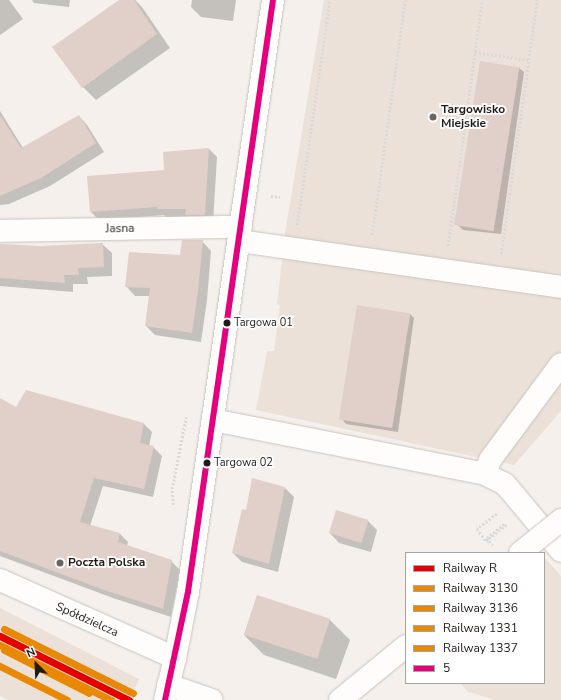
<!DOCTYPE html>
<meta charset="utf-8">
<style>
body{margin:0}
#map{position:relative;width:561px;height:700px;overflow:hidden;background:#f5f0eb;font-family:"Nunito Sans",sans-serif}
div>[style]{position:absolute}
.built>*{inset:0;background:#ebe1d8}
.shadow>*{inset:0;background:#0003}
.building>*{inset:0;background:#e1cfca;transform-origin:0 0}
.path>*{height:2.5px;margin-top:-1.25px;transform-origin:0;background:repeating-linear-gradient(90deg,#dbd9d8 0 2px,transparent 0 4px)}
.roads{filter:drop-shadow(0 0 1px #c7c3bf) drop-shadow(0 0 1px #c7c3bf)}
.minor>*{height:22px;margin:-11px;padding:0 11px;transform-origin:11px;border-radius:11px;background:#fefdfc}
.major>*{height:22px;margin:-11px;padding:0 11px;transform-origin:11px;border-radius:11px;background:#fefdfc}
.path-bridge>*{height:2.5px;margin-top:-1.25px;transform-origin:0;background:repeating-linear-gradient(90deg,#dbd9d8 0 2px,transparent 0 4px)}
.bridges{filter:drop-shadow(0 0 1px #c7c3bf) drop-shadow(0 0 1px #c7c3bf)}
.major-bridge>*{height:22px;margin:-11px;padding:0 11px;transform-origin:11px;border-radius:11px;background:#fefdfc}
.bus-1>*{height:6px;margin:-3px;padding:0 3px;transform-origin:3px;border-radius:3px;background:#e5007d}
.rail-1>*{height:7px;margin:-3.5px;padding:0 3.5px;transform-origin:3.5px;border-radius:3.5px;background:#e50000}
.rail-2>*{height:7px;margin:-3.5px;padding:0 3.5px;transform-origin:3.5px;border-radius:3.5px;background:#e98902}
.rail-3>*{height:7px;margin:-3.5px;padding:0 3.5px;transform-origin:3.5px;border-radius:3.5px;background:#e98902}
.rail-4>*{height:7px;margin:-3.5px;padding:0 3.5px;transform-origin:3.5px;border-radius:3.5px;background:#e98902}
.rail-5>*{height:7px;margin:-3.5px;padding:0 3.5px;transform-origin:3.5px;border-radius:3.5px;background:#e98902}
.dots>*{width:11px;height:11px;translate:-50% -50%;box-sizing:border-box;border:2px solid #fff;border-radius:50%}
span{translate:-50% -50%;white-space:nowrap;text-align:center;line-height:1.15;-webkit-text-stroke:3.5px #fff;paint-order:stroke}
.bus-label{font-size:11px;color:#1f1b19}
.left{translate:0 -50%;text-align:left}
.poi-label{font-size:12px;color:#1f1b19;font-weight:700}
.street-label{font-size:12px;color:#1f1b19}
.legend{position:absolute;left:405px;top:552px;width:140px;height:132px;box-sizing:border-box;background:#fff;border:1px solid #a5a4a3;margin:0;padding:5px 7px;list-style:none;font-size:12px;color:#1f1b19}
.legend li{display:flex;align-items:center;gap:8px;height:20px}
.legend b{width:20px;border:1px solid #a5a4a3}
.north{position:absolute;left:16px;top:644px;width:40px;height:40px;-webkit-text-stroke:3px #fff;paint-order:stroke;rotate:336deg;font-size:11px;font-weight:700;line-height:16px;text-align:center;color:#1f1b19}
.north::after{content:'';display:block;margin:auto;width:14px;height:18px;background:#1f1b19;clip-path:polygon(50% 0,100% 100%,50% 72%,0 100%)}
</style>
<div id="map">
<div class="built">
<div style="clip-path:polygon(324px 0,561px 0,561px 411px,514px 465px,256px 410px,267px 351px,274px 351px,280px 305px,277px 304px,285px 233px)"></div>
<div style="clip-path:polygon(546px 559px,561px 576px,561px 700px,495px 700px,468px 692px,460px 683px,544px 683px,544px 561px)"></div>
<div style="clip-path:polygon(0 608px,139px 679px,130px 700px,8px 700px,0 696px)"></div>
</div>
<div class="shadow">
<div style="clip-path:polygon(0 0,9px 0,23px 19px,0 35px)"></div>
<div style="clip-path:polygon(32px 0,70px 0,69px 7px,34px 3px)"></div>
<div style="clip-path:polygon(120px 0,135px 0,142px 7px,170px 48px,96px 100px,83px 87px)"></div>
<div style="clip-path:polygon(192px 0,236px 0,233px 21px,201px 17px,191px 7px)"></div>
<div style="clip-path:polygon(519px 68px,524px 72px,501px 234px,463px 230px,458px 225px)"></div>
<div style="clip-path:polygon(0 111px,23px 148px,79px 116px,87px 125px,104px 152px,50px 186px,9px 204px,0 205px)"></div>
<div style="clip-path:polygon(209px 149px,217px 157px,213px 223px,167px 217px,164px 215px,99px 220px,91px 212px)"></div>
<div style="clip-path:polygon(202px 241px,211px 251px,207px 300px,201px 342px,155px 335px,146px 326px,150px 296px,135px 296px,126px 286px,181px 256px)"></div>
<div style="clip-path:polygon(102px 244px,112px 253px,112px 276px,87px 277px,88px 284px,73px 284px,73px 292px,0 286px,0 245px,41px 247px)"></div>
<div style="clip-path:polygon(409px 313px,414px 318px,398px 432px,346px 424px,342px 419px)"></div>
<div style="clip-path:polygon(0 402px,16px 408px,144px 424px,152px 432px,149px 446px,153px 447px,162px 456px,153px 497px,103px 486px,90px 526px,120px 534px,128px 542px,127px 546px,171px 561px,180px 570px,171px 617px,113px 598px,0 556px)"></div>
<div style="clip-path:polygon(285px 488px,294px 497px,278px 572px,242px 562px,233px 553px)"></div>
<div style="clip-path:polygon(368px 521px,377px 530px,371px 552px,339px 543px,330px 533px)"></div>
<div style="clip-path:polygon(257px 596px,330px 620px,350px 640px,336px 679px,264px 655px,244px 635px)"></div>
</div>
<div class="building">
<div style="clip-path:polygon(119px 0,134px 0,157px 34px,82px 88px,52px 47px)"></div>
<div style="left:480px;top:61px;width:40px;height:166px;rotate:9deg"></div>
<div style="clip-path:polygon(0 115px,21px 148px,79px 115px,96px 143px,41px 178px,0 196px)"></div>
<div style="clip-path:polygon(209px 148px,205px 215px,185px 215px,186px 209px,157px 209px,157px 207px,90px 212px,87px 176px,164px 170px,163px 152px)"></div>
<div style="clip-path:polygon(182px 240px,203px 240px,198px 291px,192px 333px,145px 326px,150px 288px,125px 287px,129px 252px,180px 255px)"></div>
<div style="clip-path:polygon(103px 243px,104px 267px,78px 268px,79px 275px,64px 275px,65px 283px,0 278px,0 244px,41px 246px)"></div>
<div style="left:357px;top:305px;width:54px;height:116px;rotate:9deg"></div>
<div style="clip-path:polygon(26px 390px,144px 423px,140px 443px,154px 446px,144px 489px,94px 478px,80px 522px,120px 533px,118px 542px,172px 560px,163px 609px,104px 590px,0 551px,0 398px,16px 407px)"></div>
<div style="clip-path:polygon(252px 478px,285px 487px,269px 564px,232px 553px,242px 509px,246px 510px)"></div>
<div style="left:336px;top:510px;width:34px;height:24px;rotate:17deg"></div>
<div style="left:257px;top:595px;width:77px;height:42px;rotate:18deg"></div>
</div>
<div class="path">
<div style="left:475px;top:52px;width:54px;rotate:8.6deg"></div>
<div style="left:271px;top:196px;width:9px;rotate:6deg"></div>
<div style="left:297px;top:225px;width:227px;rotate:-81.7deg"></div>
<div style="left:372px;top:235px;width:237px;rotate:-82deg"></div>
<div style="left:448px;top:246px;width:248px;rotate:-82.1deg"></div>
<div style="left:501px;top:254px;width:257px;rotate:-81.9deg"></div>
<div style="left:173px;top:505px;width:16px;rotate:-94deg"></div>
<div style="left:172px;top:489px;width:73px;rotate:-79deg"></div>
<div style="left:497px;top:514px;width:25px;rotate:143deg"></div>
<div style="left:477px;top:529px;width:15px;rotate:53deg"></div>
<div style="left:486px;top:541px;width:27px;rotate:-39deg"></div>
<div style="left:487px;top:538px;width:23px;rotate:-40deg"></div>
</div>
<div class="roads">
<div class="minor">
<div style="left:0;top:231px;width:241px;rotate:-1deg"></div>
<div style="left:239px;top:241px;width:325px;rotate:8.1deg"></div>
<div style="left:213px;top:420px;width:277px;rotate:11.2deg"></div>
<div style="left:485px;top:474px;width:22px;rotate:27deg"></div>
<div style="left:505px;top:484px;width:87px;rotate:50.1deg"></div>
<div style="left:485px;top:474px;width:15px;rotate:-70deg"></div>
<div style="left:490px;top:460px;width:119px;rotate:-53.5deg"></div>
<div style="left:0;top:580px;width:192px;rotate:24deg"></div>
<div style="left:168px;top:685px;width:46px;rotate:18.8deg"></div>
<div style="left:165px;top:700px;width:43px;rotate:-76.6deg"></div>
<div style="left:175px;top:658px;width:67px;rotate:-78.9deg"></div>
<div style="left:188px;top:592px;width:598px;rotate:-81.83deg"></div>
</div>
<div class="major">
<div style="left:340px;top:700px;width:85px;rotate:-39.3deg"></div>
</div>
</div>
<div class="path-bridge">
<div style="left:487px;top:538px;width:9px;rotate:49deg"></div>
</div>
<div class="bridges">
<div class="major-bridge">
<div style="left:520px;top:553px;width:53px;rotate:-38.8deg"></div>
</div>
</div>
<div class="bus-1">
<div style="left:165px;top:700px;width:110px;rotate:-78deg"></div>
<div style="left:188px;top:592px;width:598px;rotate:-81.83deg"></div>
</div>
<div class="rail-1">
<div style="left:0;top:636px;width:144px;rotate:26.4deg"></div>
</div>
<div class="rail-2">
<div style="left:0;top:645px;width:124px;rotate:26.4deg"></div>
</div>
<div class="rail-3">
<div style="left:4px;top:629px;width:144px;rotate:26.4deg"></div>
</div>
<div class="rail-4">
<div style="left:0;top:666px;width:75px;rotate:26.9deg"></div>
</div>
<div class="rail-5">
<div style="left:4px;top:650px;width:95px;rotate:26.8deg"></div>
</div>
<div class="dots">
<div style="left:433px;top:117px;background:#6a6662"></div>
<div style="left:227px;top:323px;background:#1f1b19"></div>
<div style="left:207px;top:463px;background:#1f1b19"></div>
<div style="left:60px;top:563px;background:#6a6662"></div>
</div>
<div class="bus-label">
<span class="left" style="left:234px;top:323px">Targowa 01</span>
<span class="left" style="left:214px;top:463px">Targowa 02</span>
</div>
<div class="poi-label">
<span class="left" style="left:441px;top:117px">Targowisko<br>Miejskie</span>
<span class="left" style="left:68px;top:563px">Poczta Polska</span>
</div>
<div class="street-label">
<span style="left:120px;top:229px;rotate:-1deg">Jasna</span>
<span style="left:87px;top:620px;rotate:24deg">Spółdzielcza</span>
</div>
<ul class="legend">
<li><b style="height:5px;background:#e50000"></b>Railway R</li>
<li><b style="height:5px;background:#e98902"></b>Railway 3130</li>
<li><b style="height:5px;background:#e98902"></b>Railway 3136</li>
<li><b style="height:5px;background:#e98902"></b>Railway 1331</li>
<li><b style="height:5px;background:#e98902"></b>Railway 1337</li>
<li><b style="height:5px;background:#e5007d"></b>5</li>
</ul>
<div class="north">N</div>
</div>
